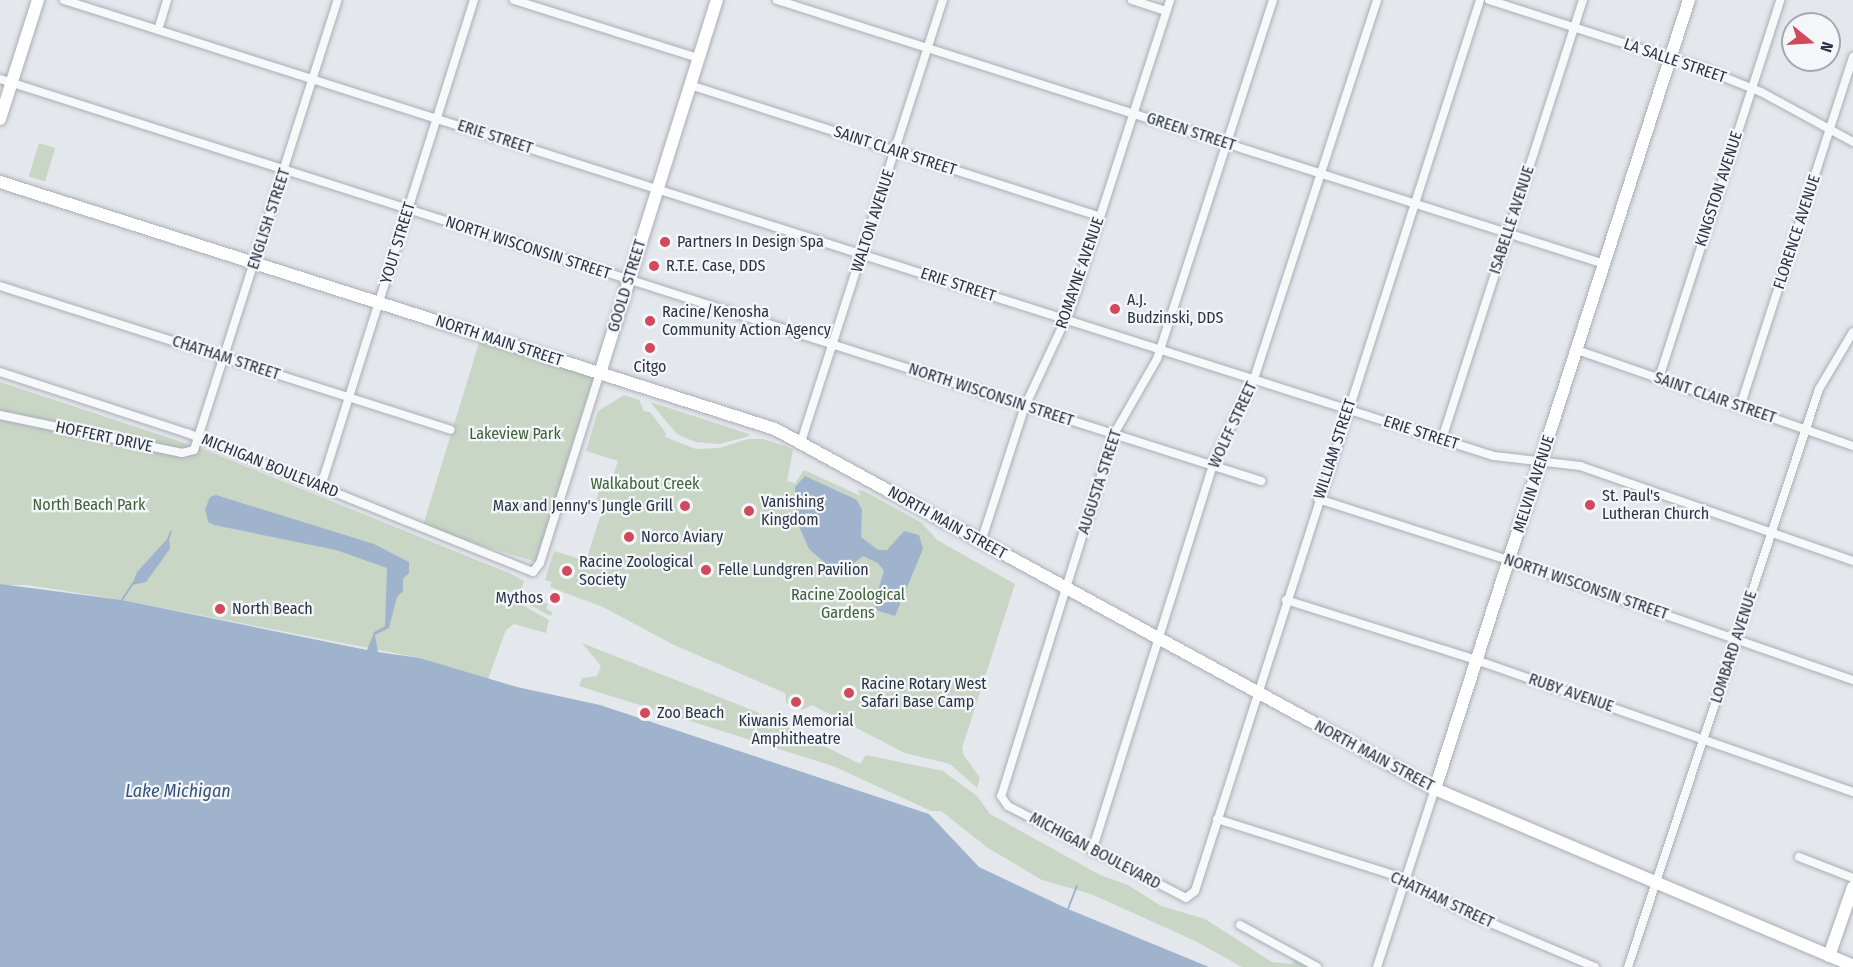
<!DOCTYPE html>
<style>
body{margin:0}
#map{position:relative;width:1853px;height:967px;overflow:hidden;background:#e4e7ec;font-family:"Fira Sans Condensed",sans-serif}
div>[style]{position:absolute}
.green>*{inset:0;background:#c9d6c5;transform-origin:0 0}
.water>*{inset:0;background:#9fb4cc}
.stream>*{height:2px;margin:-1px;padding:0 1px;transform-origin:1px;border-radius:1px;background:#9fb4cc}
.roads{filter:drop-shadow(0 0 2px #a9aeb7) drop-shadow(0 0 2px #a9aeb7)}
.street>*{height:8px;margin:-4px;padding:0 4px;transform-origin:4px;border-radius:4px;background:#f7f8fa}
.secondary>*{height:12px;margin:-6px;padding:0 6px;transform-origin:6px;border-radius:6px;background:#fff}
.dots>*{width:16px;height:16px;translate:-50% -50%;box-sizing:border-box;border:3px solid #f4f6f9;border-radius:50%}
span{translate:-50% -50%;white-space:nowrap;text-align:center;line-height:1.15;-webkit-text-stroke:4.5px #f4f6f9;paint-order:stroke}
.street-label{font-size:16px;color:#2b3445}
.poi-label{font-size:16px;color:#2b3445}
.left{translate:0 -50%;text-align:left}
.right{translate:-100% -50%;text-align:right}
.park-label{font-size:16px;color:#3f6138}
.water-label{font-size:18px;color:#34527a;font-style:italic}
.north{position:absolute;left:1781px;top:12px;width:60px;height:60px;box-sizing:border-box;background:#f4f6f9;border:2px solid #a4a8b1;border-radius:50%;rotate:108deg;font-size:16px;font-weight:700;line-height:24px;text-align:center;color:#2b3445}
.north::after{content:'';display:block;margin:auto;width:21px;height:27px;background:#d1495b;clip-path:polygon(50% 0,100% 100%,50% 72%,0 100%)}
</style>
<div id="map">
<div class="green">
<div style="left:39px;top:143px;width:17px;height:35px;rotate:17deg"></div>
<div style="left:481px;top:336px;width:125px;height:200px;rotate:17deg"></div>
<div style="clip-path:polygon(0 382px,203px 449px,511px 574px,524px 581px,520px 594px,548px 604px,546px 609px,552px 612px,551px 616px,546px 614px,519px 598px,517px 602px,549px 620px,546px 633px,514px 624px,506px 630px,488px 679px,420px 658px,122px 600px,28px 585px,0 585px)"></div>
<div style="clip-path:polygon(624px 395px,639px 400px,644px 411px,650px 412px,666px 433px,665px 437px,696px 449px,719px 448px,748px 439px,763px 439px,788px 447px,793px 450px,787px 481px,795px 483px,804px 470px,861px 496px,857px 490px,864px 491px,922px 523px,937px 540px,1015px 584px,962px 748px,963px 754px,980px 778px,977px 788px,950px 764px,905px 753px,812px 705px,802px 710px,786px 703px,785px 693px,672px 644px,605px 608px,550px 587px,552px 582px,545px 580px,554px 551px,586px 561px,604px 504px,596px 501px,599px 490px,608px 492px,618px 461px,586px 451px,598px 411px)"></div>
<div style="clip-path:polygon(650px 402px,749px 434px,749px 436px,720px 444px,695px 442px,677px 434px)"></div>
<div style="clip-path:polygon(582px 643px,757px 712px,860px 764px,866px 755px,943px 771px,977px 796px,990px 814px,1100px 875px,1128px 885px,1161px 906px,1205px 919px,1272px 962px,1292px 964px,1295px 959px,1309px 967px,1242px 967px,1195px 941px,1091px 894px,1042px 880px,988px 848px,941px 811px,931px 811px,833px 766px,579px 686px,582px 678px,597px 676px,601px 666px)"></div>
</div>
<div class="water">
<div style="clip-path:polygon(805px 476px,857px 500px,862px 510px,861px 537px,878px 550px,887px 550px,904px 531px,919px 535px,923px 549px,895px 616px,876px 610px,875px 600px,884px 571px,878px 563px,863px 556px,846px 569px,833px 570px,809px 549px,798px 524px,795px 504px,795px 487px)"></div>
<div style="clip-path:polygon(216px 495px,374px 544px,409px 562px,409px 573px,403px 579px,403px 591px,397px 597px,389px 628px,375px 635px,378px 652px,420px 658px,517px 687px,600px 705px,929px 814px,979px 867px,1068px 909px,1209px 967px,0 967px,0 584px,122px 600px,367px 650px,374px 632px,385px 626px,387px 568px,336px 550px,214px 525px,208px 522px,205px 509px,210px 497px)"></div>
<div style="clip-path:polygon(169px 537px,170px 549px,146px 582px,132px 585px,137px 572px)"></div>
</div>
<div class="stream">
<div style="left:168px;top:540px;width:9px;rotate:-72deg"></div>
<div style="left:122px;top:600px;width:20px;rotate:-57deg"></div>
<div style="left:1068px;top:909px;width:25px;rotate:-69deg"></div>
</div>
<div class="roads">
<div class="street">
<div style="left:64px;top:0;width:1501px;rotate:17.69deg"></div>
<div style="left:1494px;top:456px;width:87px;rotate:6.6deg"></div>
<div style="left:1580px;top:466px;width:289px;rotate:19.2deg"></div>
<div style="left:514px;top:0;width:193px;rotate:17.5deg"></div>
<div style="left:777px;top:0;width:868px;rotate:17.7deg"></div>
<div style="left:1132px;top:0;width:36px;rotate:18deg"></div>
<div style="left:1273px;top:0;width:377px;rotate:107.9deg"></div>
<div style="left:1157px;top:359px;width:86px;rotate:119.8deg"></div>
<div style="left:1114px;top:434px;width:379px;rotate:107.3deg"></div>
<div style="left:1001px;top:796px;width:12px;rotate:55deg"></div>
<div style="left:1008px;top:806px;width:200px;rotate:27.3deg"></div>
<div style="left:1186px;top:898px;width:11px;rotate:-38deg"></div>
<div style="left:1195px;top:891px;width:935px;rotate:-72.26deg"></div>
<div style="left:1489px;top:0;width:226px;rotate:17.8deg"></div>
<div style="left:1704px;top:69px;width:61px;rotate:22deg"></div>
<div style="left:1761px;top:92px;width:105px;rotate:28.5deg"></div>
<div style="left:158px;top:30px;width:31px;rotate:-73deg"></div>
<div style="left:0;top:79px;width:1324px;rotate:17.68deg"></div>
<div style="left:690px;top:85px;width:431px;rotate:17.8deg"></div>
<div style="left:0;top:286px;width:473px;rotate:17.7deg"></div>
<div style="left:1577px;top:350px;width:292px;rotate:19.2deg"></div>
<div style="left:0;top:372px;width:197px;rotate:18.1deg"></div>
<div style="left:187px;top:433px;width:373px;rotate:21.9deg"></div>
<div style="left:533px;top:572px;width:11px;rotate:-52deg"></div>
<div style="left:540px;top:563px;width:199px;rotate:-72.5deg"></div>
<div style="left:1659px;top:378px;width:397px;rotate:-72.2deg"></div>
<div style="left:1740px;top:407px;width:368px;rotate:-72.1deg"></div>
<div style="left:0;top:415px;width:186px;rotate:11.8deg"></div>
<div style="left:182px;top:453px;width:12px;rotate:-14deg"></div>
<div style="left:194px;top:450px;width:472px;rotate:-72.3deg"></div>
<div style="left:1442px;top:439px;width:461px;rotate:-72.2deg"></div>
<div style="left:801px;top:442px;width:464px;rotate:-72.2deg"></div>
<div style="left:321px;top:486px;width:510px;rotate:-72.53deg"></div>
<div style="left:1318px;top:499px;width:200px;rotate:17.8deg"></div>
<div style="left:1508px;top:560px;width:365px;rotate:19.2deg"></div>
<div style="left:981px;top:542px;width:143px;rotate:-72.1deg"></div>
<div style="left:1025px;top:406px;width:106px;rotate:-64.9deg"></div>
<div style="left:1070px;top:310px;width:326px;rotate:-72.1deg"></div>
<div style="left:1286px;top:600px;width:199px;rotate:17.5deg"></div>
<div style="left:1476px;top:660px;width:399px;rotate:19.3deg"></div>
<div style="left:1217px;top:819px;width:189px;rotate:17.6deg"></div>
<div style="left:1397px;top:876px;width:79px;rotate:27.9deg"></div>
<div style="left:1467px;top:913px;width:139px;rotate:22.9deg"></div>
<div style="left:1092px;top:851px;width:414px;rotate:-72.6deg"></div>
<div style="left:1216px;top:456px;width:86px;rotate:-63.7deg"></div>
<div style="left:1254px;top:379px;width:398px;rotate:-72deg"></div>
<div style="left:1799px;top:857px;width:58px;rotate:21.3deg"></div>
<div style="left:1240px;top:925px;width:88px;rotate:28.6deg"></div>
<div style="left:1377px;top:967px;width:187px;rotate:-72deg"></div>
<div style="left:1628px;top:967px;width:609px;rotate:-71.71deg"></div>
<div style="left:1819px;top:389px;width:66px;rotate:-59.2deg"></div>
</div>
<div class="secondary">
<div style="left:0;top:119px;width:125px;rotate:-72.3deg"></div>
<div style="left:0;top:182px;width:813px;rotate:17.68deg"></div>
<div style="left:775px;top:429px;width:752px;rotate:28.61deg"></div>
<div style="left:1435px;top:789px;width:454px;rotate:22.9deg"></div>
<div style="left:600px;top:373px;width:391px;rotate:-72.6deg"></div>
<div style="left:1435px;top:789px;width:829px;rotate:-72.16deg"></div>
<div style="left:1829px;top:956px;width:73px;rotate:-70.8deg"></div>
</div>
</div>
<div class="dots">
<div style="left:665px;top:242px;background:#d1495b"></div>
<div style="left:654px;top:266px;background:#d1495b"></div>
<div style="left:1115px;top:309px;background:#d1495b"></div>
<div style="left:650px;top:321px;background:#d1495b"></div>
<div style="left:650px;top:348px;background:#d1495b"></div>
<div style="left:1590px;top:505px;background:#d1495b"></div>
<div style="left:685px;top:506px;background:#d1495b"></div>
<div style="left:749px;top:511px;background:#d1495b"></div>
<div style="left:629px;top:537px;background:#d1495b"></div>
<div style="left:706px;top:570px;background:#d1495b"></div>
<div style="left:567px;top:571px;background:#d1495b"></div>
<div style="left:555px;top:598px;background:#d1495b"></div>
<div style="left:220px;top:609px;background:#d1495b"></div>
<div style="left:849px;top:693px;background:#d1495b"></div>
<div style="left:796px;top:702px;background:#d1495b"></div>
<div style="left:645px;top:713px;background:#d1495b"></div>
</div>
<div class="street-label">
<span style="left:1675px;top:61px;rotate:19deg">LA SALLE STREET</span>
<span style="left:1191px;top:132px;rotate:18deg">GREEN STREET</span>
<span style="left:495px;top:137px;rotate:18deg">ERIE STREET</span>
<span style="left:895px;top:151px;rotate:18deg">SAINT CLAIR STREET</span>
<span style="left:1719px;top:189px;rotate:-72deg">KINGSTON AVENUE</span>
<span style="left:269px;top:219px;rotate:-72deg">ENGLISH STREET</span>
<span style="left:1512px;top:220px;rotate:-72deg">ISABELLE AVENUE</span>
<span style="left:873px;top:221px;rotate:-72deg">WALTON AVENUE</span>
<span style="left:1797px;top:232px;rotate:-72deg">FLORENCE AVENUE</span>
<span style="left:398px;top:243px;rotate:-73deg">YOUT STREET</span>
<span style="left:528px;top:248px;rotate:18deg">NORTH WISCONSIN STREET</span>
<span style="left:1080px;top:273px;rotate:-71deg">ROMAYNE AVENUE</span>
<span style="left:958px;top:285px;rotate:18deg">ERIE STREET</span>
<span style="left:627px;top:286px;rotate:-73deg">GOOLD STREET</span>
<span style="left:499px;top:341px;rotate:18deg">NORTH MAIN STREET</span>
<span style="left:226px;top:358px;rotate:18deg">CHATHAM STREET</span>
<span style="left:991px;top:395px;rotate:18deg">NORTH WISCONSIN STREET</span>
<span style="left:1715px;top:398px;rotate:19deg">SAINT CLAIR STREET</span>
<span style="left:1233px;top:425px;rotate:-65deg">WOLFF STREET</span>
<span style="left:1421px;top:433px;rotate:18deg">ERIE STREET</span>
<span style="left:104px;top:437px;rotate:12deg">HOFFERT DRIVE</span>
<span style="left:1335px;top:449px;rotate:-72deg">WILLIAM STREET</span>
<span style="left:270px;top:466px;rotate:22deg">MICHIGAN BOULEVARD</span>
<span style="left:1100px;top:482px;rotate:-72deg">AUGUSTA STREET</span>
<span style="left:1534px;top:484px;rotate:-72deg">MELVIN AVENUE</span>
<span style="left:947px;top:523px;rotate:29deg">NORTH MAIN STREET</span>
<span style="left:1586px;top:587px;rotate:19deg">NORTH WISCONSIN STREET</span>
<span style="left:1734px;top:647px;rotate:-72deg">LOMBARD AVENUE</span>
<span style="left:1571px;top:693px;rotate:19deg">RUBY AVENUE</span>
<span style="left:1374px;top:756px;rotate:28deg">NORTH MAIN STREET</span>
<span style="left:1095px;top:851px;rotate:28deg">MICHIGAN BOULEVARD</span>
<span style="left:1442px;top:900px;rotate:25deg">CHATHAM STREET</span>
</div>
<div class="poi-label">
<span class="left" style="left:677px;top:242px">Partners In Design Spa</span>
<span class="left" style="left:666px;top:266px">R.T.E. Case, DDS</span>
<span class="left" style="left:1127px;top:309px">A.J.<br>Budzinski, DDS</span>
<span class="left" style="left:662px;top:321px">Racine/Kenosha<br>Community Action Agency</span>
<span style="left:650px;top:367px">Citgo</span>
<span class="left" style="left:1602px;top:505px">St. Paul's<br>Lutheran Church</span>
<span class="left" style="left:761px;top:511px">Vanishing<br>Kingdom</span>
<span class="right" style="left:673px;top:506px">Max and Jenny's Jungle Grill</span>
<span class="left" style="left:641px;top:537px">Norco Aviary</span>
<span class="left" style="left:579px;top:571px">Racine Zoological<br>Society</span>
<span class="left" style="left:718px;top:570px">Felle Lundgren Pavilion</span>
<span class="right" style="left:543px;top:598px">Mythos</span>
<span class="left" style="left:232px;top:609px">North Beach</span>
<span class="left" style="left:861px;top:693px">Racine Rotary West<br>Safari Base Camp</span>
<span class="left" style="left:657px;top:713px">Zoo Beach</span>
<span style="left:796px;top:730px">Kiwanis Memorial<br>Amphitheatre</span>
</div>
<div class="park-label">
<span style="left:515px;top:434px">Lakeview Park</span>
<span style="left:645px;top:484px">Walkabout Creek</span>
<span style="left:89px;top:505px">North Beach Park</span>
<span style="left:848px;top:604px">Racine Zoological<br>Gardens</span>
</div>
<div class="water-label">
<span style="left:178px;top:791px">Lake Michigan</span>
</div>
<div class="north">N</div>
</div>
